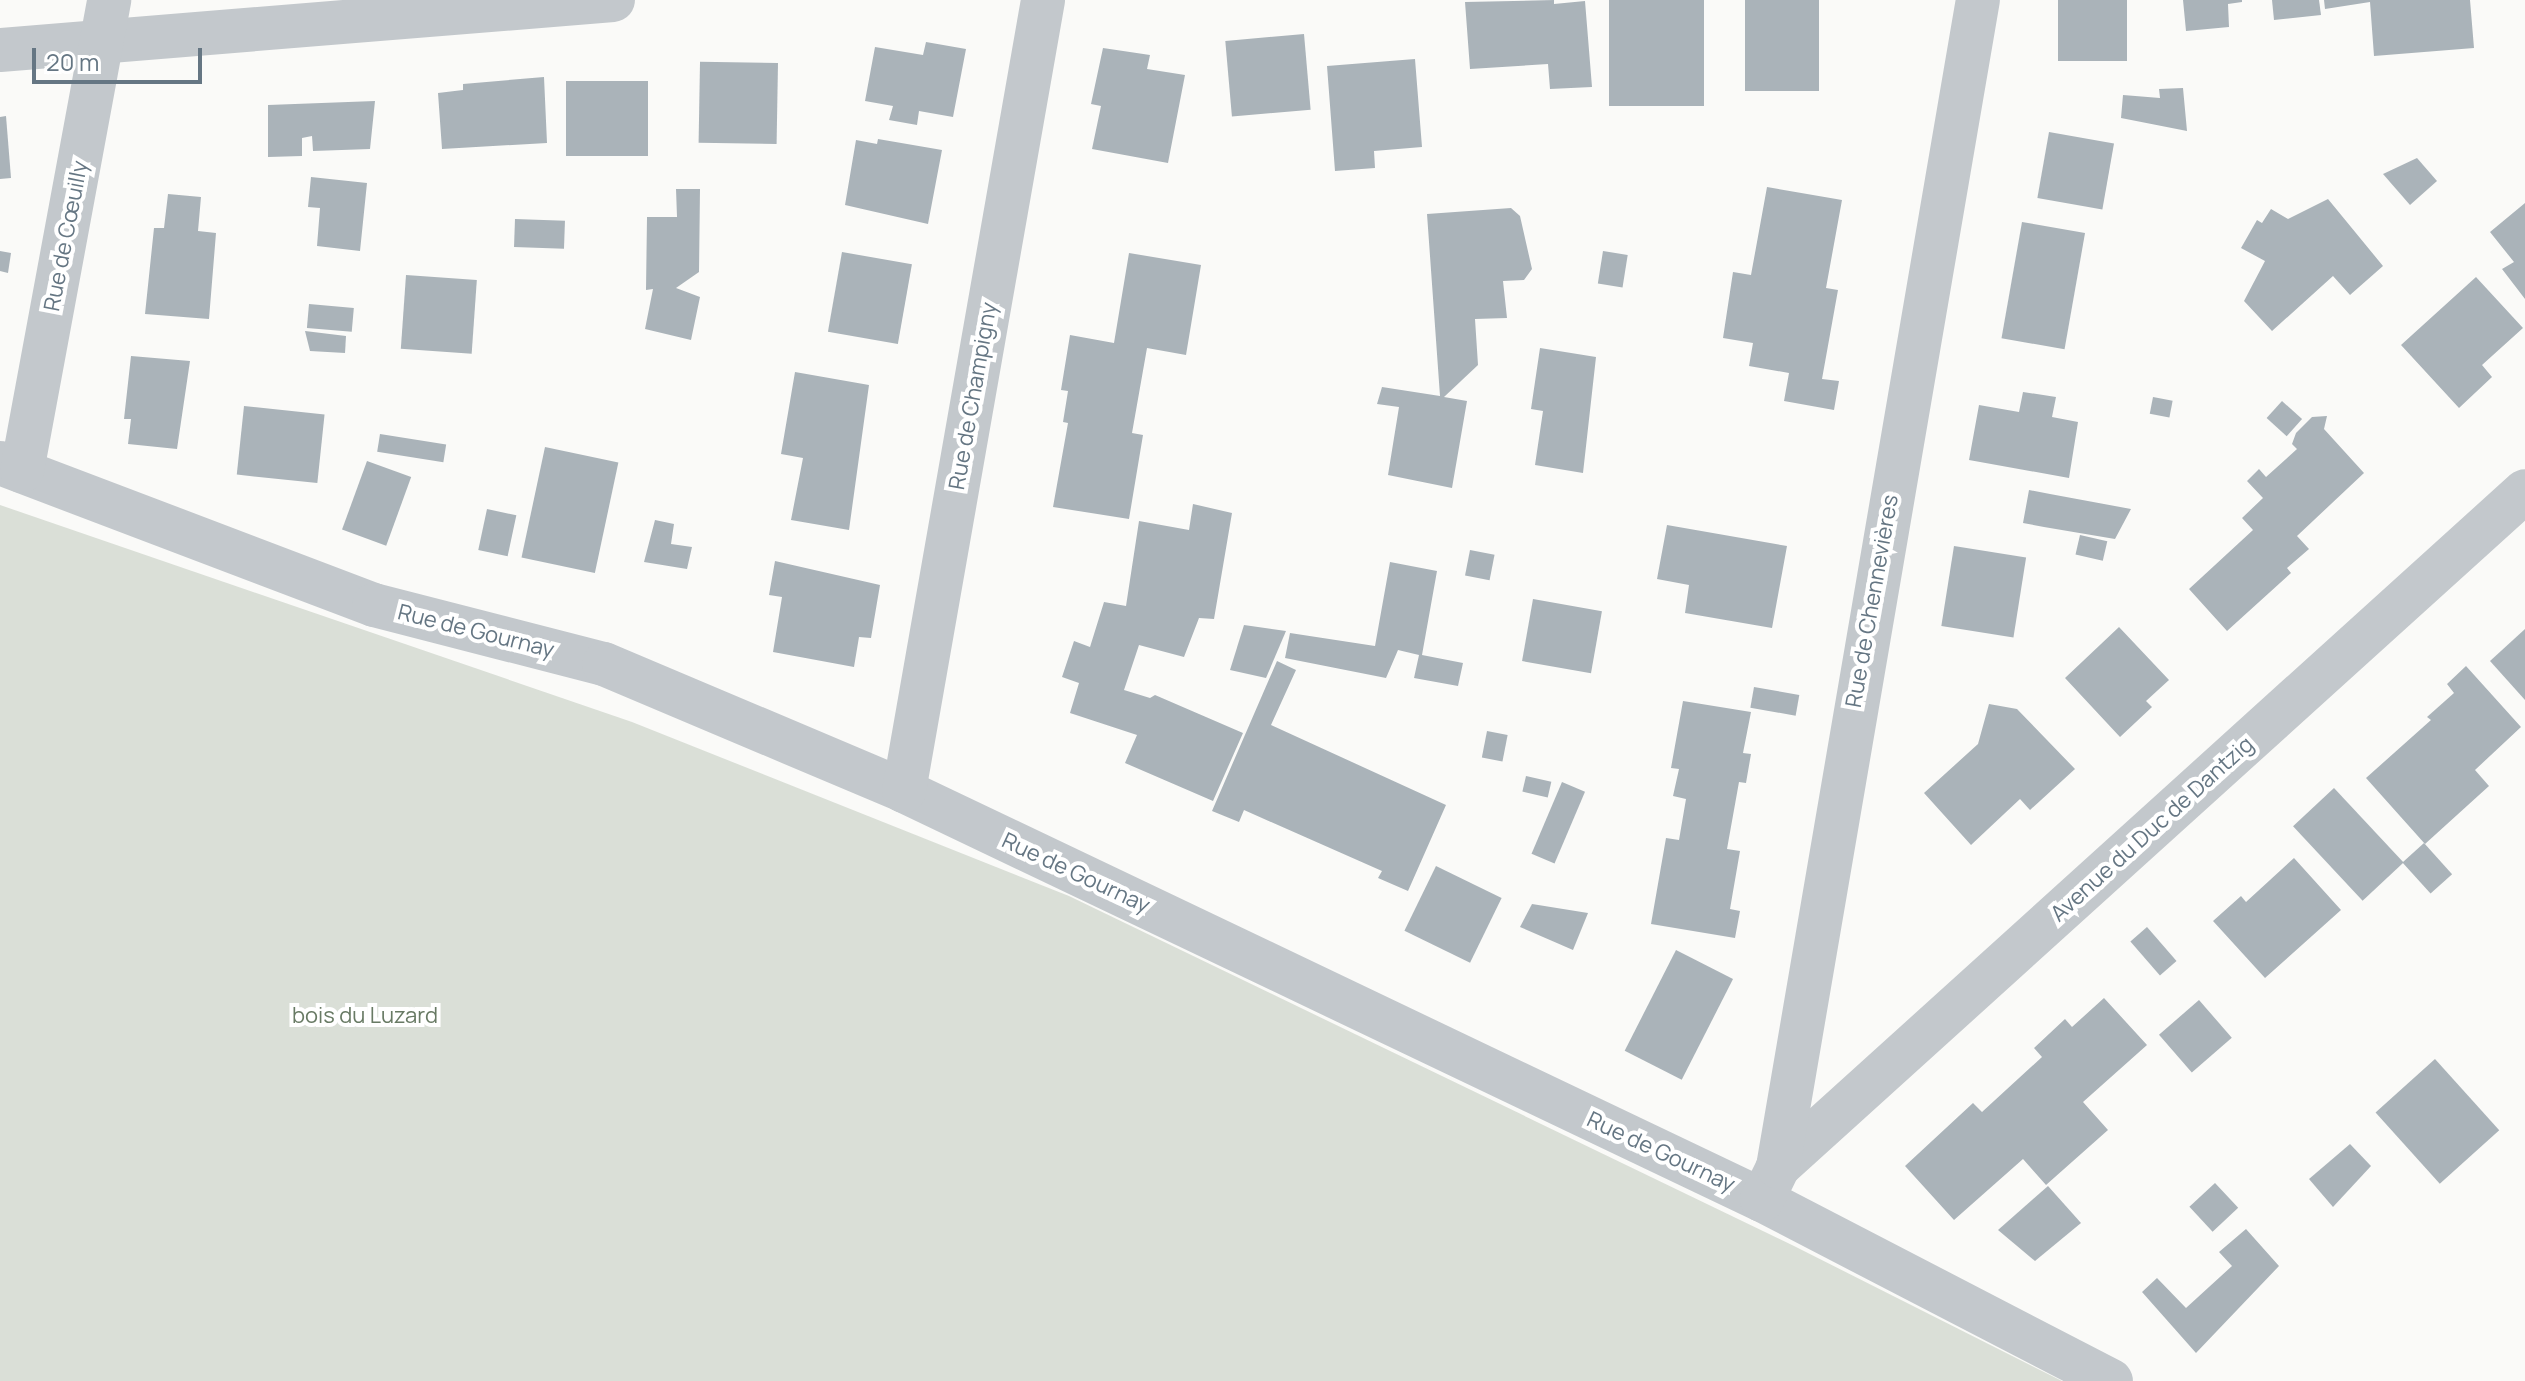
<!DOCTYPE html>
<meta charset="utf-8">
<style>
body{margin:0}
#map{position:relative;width:2525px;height:1381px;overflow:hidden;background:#fafaf8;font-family:Manrope,sans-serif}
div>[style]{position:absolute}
.green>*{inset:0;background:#dadfd7}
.building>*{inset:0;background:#aab3b9;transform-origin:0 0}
.minor>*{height:44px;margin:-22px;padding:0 22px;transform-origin:22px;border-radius:22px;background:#c3c8cc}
span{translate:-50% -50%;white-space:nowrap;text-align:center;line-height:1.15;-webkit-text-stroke:8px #fff;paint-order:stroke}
.street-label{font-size:22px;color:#657683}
.park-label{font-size:22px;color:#687a64}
.scale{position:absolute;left:32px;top:48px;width:170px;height:36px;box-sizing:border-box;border:4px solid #657683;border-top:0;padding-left:10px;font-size:24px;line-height:28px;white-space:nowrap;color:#657683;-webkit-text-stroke:6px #fff;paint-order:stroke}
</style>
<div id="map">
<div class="green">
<div style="clip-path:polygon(0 505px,632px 722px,1069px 896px,1794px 1246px,2062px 1381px,0 1381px)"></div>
</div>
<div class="building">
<div style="clip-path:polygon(1554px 0,1554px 4px,1585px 1px,1592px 87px,1550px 89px,1548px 64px,1470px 69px,1465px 2px)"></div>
<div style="left:1609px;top:0;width:95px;height:106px"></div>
<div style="left:1745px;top:0;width:74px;height:91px"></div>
<div style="left:2058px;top:0;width:69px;height:61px"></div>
<div style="clip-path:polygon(2183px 0,2242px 0,2242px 2px,2228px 4px,2229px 27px,2186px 31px)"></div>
<div style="clip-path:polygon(2272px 0,2319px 0,2321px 15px,2274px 20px)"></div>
<div style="clip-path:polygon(2324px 0,2470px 0,2474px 48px,2374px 56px,2370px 2px,2325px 9px)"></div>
<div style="left:1304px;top:34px;width:76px;height:79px;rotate:85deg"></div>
<div style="clip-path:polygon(926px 42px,966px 49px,953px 117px,919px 111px,917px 125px,889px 120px,893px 106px,865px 101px,875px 47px,923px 55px)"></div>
<div style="clip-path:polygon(1103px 48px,1150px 55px,1147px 69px,1185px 75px,1168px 163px,1092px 149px,1101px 106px,1091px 104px)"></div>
<div style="clip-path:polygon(1415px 59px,1422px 147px,1374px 151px,1375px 168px,1335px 171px,1327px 66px)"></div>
<div style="left:778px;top:63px;width:81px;height:78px;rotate:91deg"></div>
<div style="clip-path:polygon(544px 77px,547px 143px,442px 149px,438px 93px,463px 90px,463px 84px)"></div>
<div style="left:566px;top:81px;width:82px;height:75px"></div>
<div style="clip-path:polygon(2183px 88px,2187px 131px,2121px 118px,2123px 95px,2160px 98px,2159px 89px)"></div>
<div style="clip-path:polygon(375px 101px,370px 149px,313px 151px,312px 136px,302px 138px,302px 156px,268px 157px,268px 105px)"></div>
<div style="clip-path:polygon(6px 116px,11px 178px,0 179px,0 117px)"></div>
<div style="left:2049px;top:132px;width:66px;height:67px;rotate:10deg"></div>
<div style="clip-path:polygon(878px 139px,942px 150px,928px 224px,845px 205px,856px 140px,877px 144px)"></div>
<div style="clip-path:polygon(2417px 158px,2437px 181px,2410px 205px,2383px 174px)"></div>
<div style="clip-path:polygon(311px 177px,367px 183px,360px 251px,317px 246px,320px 208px,308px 207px)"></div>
<div style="clip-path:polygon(1767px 187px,1842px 200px,1826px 288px,1838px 290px,1822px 379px,1839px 381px,1834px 410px,1784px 401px,1789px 373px,1749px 366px,1753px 343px,1723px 338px,1733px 272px,1751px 275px)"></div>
<div style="clip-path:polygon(676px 189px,700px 189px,699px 272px,676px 288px,700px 297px,691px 340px,645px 329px,653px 289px,646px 290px,647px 217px,677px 217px)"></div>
<div style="clip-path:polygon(168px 194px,201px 197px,198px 231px,216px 233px,209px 319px,145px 314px,154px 228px,164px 228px)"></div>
<div style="clip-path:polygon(2328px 199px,2383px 266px,2350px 295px,2333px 276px,2272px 331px,2244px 301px,2265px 261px,2241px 248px,2257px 220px,2262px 223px,2271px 209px,2288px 219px)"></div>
<div style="clip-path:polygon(2525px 203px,2525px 299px,2502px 269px,2514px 262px,2490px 232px)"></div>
<div style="clip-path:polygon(1511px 208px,1520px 216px,1532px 269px,1524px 280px,1503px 281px,1507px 318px,1475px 319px,1478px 365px,1444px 397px,1467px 401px,1452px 488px,1388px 475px,1399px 407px,1377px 404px,1382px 387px,1440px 396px,1427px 214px)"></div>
<div style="left:515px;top:219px;width:50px;height:28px;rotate:2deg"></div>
<div style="left:2022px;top:222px;width:64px;height:118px;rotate:10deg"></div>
<div style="clip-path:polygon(0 251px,11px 253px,8px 273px,0 271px)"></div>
<div style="left:1603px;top:251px;width:25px;height:33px;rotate:9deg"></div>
<div style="left:842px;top:252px;width:71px;height:81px;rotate:10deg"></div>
<div style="clip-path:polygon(1129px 253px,1201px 265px,1186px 355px,1147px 348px,1132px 433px,1143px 435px,1129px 519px,1053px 507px,1068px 423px,1063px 422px,1068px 391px,1061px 390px,1070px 335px,1114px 343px)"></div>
<div style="left:406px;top:275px;width:71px;height:74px;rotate:4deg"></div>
<div style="clip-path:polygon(2476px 277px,2523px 328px,2482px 365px,2492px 377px,2459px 408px,2401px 345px)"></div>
<div style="left:309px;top:304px;width:45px;height:24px;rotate:5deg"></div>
<div style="clip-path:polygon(305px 331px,346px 336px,345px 353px,310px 351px)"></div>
<div style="clip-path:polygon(1540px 348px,1596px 357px,1583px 473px,1535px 465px,1543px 411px,1531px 409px)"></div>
<div style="clip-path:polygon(131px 356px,190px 361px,177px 449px,128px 444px,131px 419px,124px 419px)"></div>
<div style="clip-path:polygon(795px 372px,869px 385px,849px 530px,791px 520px,803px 458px,781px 454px)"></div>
<div style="clip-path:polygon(2023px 392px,2056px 397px,2052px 417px,2078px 422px,2069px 478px,1969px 460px,1979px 405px,2019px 412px)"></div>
<div style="left:2153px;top:397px;width:20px;height:17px;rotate:11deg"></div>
<div style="left:2282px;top:401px;width:27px;height:23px;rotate:42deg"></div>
<div style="left:244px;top:406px;width:81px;height:69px;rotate:6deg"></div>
<div style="clip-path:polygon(2327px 416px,2324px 429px,2364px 473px,2297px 536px,2309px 549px,2287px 568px,2291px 573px,2227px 631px,2189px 589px,2253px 530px,2242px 518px,2263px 498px,2247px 481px,2259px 469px,2266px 477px,2297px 449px,2292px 444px,2296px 433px,2312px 417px)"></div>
<div style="left:380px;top:434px;width:67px;height:18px;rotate:9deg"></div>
<div style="left:545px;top:447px;width:75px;height:113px;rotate:12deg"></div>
<div style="left:367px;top:461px;width:47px;height:73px;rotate:20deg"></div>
<div style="clip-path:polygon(2029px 490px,2050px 494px,2131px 509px,2115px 539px,2044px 527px,2023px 523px)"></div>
<div style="clip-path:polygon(1193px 504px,1232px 513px,1214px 619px,1199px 618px,1184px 657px,1139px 645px,1124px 690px,1150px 698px,1155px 695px,1243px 733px,1213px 801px,1125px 763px,1137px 735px,1070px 713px,1079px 683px,1062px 677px,1074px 641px,1090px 647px,1104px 602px,1126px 606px,1139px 521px,1189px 530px)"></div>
<div style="left:487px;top:509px;width:30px;height:42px;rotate:12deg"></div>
<div style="clip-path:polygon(655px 520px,674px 524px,671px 544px,692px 547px,687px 569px,644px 562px)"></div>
<div style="clip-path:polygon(1667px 525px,1787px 546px,1772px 628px,1685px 613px,1689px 585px,1657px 579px)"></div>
<div style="left:2080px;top:535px;width:28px;height:20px;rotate:13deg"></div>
<div style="left:1954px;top:546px;width:73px;height:81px;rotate:9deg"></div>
<div style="left:1470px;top:550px;width:25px;height:26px;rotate:11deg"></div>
<div style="clip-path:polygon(775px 561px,880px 585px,871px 638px,859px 637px,854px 667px,773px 652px,782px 597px,769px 595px)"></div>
<div style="clip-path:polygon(1390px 562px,1437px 571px,1422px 655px,1463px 663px,1458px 686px,1414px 678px,1419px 655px,1398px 650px,1386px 678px,1285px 658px,1290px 633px,1375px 646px)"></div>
<div style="left:1533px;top:599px;width:70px;height:63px;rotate:10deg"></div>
<div style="clip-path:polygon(1244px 625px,1286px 631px,1266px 678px,1230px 670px)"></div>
<div style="clip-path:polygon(2119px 627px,2169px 680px,2146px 701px,2152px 707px,2120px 737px,2065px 678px)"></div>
<div style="clip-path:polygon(2525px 629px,2525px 700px,2490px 661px)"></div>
<div style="clip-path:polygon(1277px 661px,1296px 670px,1271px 725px,1446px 805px,1408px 891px,1378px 878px,1382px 871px,1244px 810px,1239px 822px,1212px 811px)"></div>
<div style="clip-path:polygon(2466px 666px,2521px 727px,2475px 770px,2489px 786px,2425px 844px,2366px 778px,2431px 720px,2427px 717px,2454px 693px,2447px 684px)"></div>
<div style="left:1754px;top:687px;width:46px;height:21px;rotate:10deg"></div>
<div style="clip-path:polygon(1683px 701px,1751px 712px,1743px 753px,1751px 754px,1746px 783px,1739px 782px,1727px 849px,1740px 851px,1730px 909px,1740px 911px,1735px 938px,1651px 924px,1666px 838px,1679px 840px,1686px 799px,1673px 796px,1679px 769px,1671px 768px)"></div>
<div style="clip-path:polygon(1989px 704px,2017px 709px,2075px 769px,2030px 810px,2020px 799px,1971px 845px,1924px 793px,1978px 744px)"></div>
<div style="left:1487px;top:731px;width:21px;height:27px;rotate:11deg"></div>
<div style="left:1526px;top:776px;width:26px;height:16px;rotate:13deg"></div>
<div style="left:1562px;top:782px;width:25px;height:78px;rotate:23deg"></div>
<div style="left:2334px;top:788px;width:102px;height:56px;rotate:47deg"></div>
<div style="left:2424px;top:843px;width:42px;height:29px;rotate:48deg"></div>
<div style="clip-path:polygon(2294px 858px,2341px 910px,2265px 978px,2213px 921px,2241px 896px,2246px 902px)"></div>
<div style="left:1436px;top:866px;width:73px;height:72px;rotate:26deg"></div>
<div style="clip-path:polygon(1532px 904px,1588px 913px,1573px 950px,1520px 927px)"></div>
<div style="left:2147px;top:927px;width:45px;height:22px;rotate:49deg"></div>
<div style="left:1676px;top:950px;width:64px;height:113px;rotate:27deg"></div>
<div style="clip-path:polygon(2104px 998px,2147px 1045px,2083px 1102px,2108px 1130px,2046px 1185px,2023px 1159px,1954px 1220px,1905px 1166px,1973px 1103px,1982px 1112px,2042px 1057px,2034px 1048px,2065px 1019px,2072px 1027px)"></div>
<div style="left:2199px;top:1000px;width:50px;height:53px;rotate:49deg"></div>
<div style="left:2435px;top:1059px;width:96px;height:80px;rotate:48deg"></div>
<div style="clip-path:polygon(2350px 1144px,2371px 1166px,2333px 1207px,2309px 1179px)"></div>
<div style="left:2215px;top:1183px;width:34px;height:35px;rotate:47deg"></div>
<div style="clip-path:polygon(2048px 1186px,2081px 1223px,2035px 1261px,1998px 1230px)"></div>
<div style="clip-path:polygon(2246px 1229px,2279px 1266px,2196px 1353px,2142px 1292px,2157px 1278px,2186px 1308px,2232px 1266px,2219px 1252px)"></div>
</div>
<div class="minor">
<div style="left:0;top:50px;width:615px;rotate:-4.66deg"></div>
<div style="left:0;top:463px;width:400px;rotate:20.8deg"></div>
<div style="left:374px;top:605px;width:237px;rotate:14.4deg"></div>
<div style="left:604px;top:664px;width:326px;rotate:22.9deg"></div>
<div style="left:904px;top:791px;width:950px;rotate:25.49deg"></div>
<div style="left:1762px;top:1200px;width:393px;rotate:27.4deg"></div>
<div style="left:22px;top:471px;width:479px;rotate:-79.5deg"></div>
<div style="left:904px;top:791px;width:803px;rotate:-80.03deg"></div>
<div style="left:1778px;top:1167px;width:1007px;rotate:-42.14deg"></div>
<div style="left:1762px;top:1200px;width:37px;rotate:-64deg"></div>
<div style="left:1778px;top:1167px;width:1184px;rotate:-80.28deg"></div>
</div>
<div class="street-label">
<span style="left:66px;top:236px;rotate:-79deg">Rue de Cœuilly</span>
<span style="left:973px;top:396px;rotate:-80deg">Rue de Champigny</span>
<span style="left:1872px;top:601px;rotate:-80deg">Rue de Chennevières</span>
<span style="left:476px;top:631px;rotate:14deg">Rue de Gournay</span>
<span style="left:2152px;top:829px;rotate:-42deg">Avenue du Duc de Dantzig</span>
<span style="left:1076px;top:873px;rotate:25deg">Rue de Gournay</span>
<span style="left:1661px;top:1152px;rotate:25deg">Rue de Gournay</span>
</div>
<div class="park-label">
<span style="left:365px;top:1016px">bois du Luzard</span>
</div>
<div class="scale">20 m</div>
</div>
